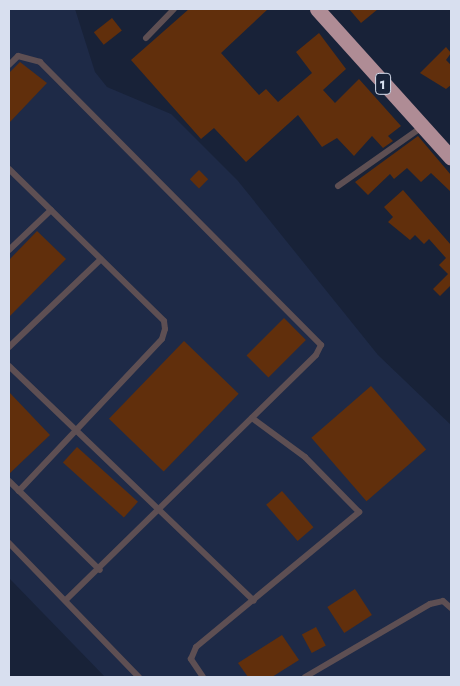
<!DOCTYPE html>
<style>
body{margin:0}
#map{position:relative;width:460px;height:686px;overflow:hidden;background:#182238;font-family:"Alegreya Sans",sans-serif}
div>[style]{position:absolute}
.built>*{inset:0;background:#1e2a47}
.building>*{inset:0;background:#612f0c;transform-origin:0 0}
.lane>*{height:6px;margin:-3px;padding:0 3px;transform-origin:3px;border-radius:3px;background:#5e4f53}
.highway>*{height:15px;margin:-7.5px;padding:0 7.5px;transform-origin:7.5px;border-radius:7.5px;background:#af8c95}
span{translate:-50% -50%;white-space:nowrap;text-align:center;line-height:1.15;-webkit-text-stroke:4.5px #182238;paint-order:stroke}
.shield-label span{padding:1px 4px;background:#182238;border:1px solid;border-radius:4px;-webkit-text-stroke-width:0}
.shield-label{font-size:16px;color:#d8dfef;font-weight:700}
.frame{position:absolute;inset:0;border:10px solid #d8dfef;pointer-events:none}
</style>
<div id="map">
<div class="built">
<div style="clip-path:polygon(9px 9px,75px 9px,95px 72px,107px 87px,171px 114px,238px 181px,378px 355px,451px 425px,451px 677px,105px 677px,9px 578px)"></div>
</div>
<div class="building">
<div style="clip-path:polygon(189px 9px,268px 9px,221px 53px,259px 95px,266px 89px,278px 102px,312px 73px,296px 52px,319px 33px,346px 69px,323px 90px,335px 103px,359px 79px,401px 126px,388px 136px,393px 141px,383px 148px,372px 136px,354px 156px,337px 138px,322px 147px,298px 115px,246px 162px,214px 128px,201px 139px,131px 60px)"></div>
<div style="clip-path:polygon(349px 9px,378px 9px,361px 23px)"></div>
<div style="left:112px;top:18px;width:16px;height:23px;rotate:52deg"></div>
<div style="clip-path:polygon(446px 47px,451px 53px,446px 60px,451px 65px,451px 85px,446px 89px,420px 73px)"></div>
<div style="clip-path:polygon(20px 62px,47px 83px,9px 123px,9px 73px)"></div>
<div style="clip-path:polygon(418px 136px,451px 175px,451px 192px,431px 173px,421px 182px,407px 168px,394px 179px,390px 174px,368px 195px,355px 182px)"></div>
<div style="left:199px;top:170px;width:13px;height:13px;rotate:45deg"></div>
<div style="clip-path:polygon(403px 190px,451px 245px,451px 285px,440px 296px,433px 289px,448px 274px,439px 265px,446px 258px,429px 239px,424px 244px,415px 235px,410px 240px,388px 222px,393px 217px,384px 207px)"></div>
<div style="clip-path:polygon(37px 231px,66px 259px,9px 317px,9px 260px)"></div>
<div style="left:284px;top:318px;width:31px;height:53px;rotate:45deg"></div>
<div style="left:184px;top:341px;width:76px;height:108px;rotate:44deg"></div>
<div style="left:371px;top:386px;width:84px;height:79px;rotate:49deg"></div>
<div style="clip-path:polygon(9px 392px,50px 435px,9px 474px)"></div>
<div style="left:77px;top:447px;width:82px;height:21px;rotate:42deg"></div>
<div style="left:282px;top:491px;width:48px;height:21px;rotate:49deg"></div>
<div style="left:355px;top:589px;width:31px;height:33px;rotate:57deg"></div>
<div style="left:316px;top:627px;width:21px;height:16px;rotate:62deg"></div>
<div style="clip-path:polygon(282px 635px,299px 660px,272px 677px,248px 677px,238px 663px)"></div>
</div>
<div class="lane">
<div style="left:146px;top:38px;width:40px;rotate:-46deg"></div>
<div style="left:9px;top:65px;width:13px;rotate:-45deg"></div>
<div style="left:18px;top:56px;width:23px;rotate:15deg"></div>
<div style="left:40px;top:62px;width:399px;rotate:45.2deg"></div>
<div style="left:321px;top:345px;width:11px;rotate:117deg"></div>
<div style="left:316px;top:355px;width:350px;rotate:135.6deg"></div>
<div style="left:9px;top:169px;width:217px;rotate:44.4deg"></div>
<div style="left:164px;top:321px;width:8px;rotate:83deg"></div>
<div style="left:165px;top:329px;width:10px;rotate:107deg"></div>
<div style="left:162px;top:339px;width:209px;rotate:133.3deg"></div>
<div style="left:338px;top:186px;width:103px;rotate:-35.1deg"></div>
<div style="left:9px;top:250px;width:58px;rotate:-43.6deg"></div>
<div style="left:9px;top:347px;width:127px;rotate:-43.7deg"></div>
<div style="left:9px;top:366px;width:339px;rotate:43.8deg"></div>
<div style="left:9px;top:481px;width:127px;rotate:44.4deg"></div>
<div style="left:9px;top:543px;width:187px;rotate:45.9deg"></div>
<div style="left:203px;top:677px;width:22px;rotate:-124deg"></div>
<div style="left:191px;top:659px;width:13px;rotate:-67deg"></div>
<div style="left:196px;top:647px;width:212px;rotate:-39.6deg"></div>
<div style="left:359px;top:512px;width:77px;rotate:-134.5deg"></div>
<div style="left:305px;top:457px;width:66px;rotate:-143.7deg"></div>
<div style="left:305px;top:677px;width:145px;rotate:-30.3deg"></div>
<div style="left:430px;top:604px;width:13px;rotate:-13deg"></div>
<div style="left:443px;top:601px;width:11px;rotate:41deg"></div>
</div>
<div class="highway">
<div style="left:317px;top:9px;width:200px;rotate:48deg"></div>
</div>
<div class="shield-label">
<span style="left:383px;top:84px">1</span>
</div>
<div class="frame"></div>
</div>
